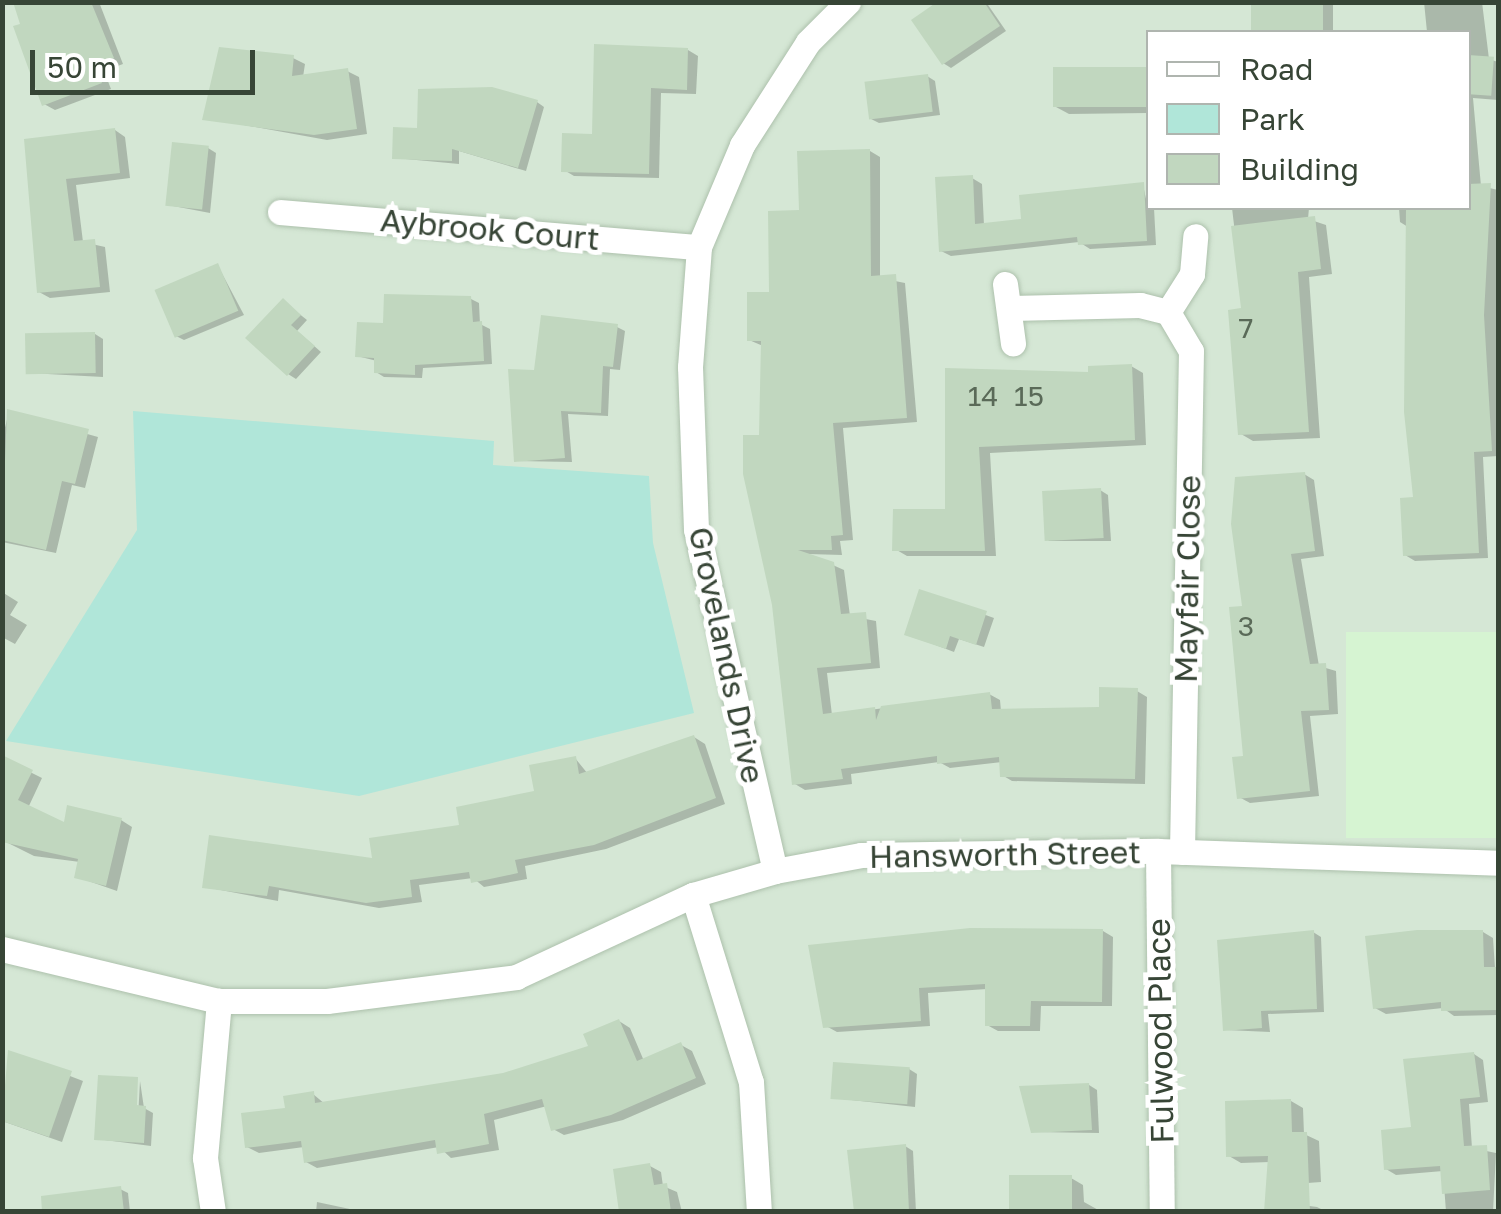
<!DOCTYPE html>
<style>
body{margin:0}
#map{position:relative;width:1501px;height:1214px;overflow:hidden;background:#e6f3e7;font-family:"Golos Text",sans-serif}
div>[style]{position:absolute}
.residential>*{inset:0;background:#d5e7d5}
.commercial>*{inset:0;background:#d6f4d2;transform-origin:0 0}
.green>*{inset:0;background:#b0e6d9}
.shadow>*{inset:0;background:#0003;transform-origin:0 0}
.building>*{inset:0;background:#c1d7bf;transform-origin:0 0}
.roads{filter:drop-shadow(0 0 2px #adc1ac) drop-shadow(0 0 2px #adc1ac)}
.minor>*{height:25px;margin:-12.5px;padding:0 12.5px;transform-origin:12.5px;border-radius:12.5px;background:#fff}
span{translate:-50% -50%;white-space:nowrap;text-align:center;line-height:1.15;-webkit-text-stroke:10px #fff;paint-order:stroke}
.number-label{font-size:28px;color:#5a6a58}
.number-label span{-webkit-text-stroke-width:0}
.street-label{font-size:32px;color:#374536}
.frame{position:absolute;inset:0;border:5px solid #374536;pointer-events:none}
.legend{position:absolute;left:1146px;top:30px;width:325px;height:180px;box-sizing:border-box;background:#fff;border:2px solid #afb5af;margin:0;padding:12px 18px;list-style:none;font-size:30px;color:#374536}
.legend li{display:flex;align-items:center;gap:20px;height:50px}
.legend b{width:50px;border:2px solid #afb5af}
.scale{position:absolute;left:30px;top:50px;width:225px;height:45px;box-sizing:border-box;border:5px solid #374536;border-top:0;padding-left:12px;font-size:30px;line-height:35px;white-space:nowrap;color:#374536;-webkit-text-stroke:8px #fff;paint-order:stroke}
</style>
<div id="map">
<div class="residential">
<div style="clip-path:polygon(evenodd,3px 3px,1498px 3px,1498px 1211px,3px 1211px,3px 3px,1148px 32px,1468px 32px,1468px 208px,1148px 208px,1148px 32px)"></div>
</div>
<div class="commercial">
<div style="left:1498px;top:632px;width:206px;height:152px;rotate:90deg"></div>
</div>
<div class="green">
<div style="clip-path:polygon(133px 411px,494px 441px,493px 465px,649px 476px,653px 543px,694px 713px,359px 796px,6px 741px,137px 530px)"></div>
</div>
<div class="shadow">
<div style="clip-path:polygon(15px 2px,99px 2px,123px 64px,104px 71px,111px 89px,55px 110px,44px 104px)"></div>
<div style="clip-path:polygon(942px 2px,986px 2px,1006px 31px,951px 68px,943px 63px)"></div>
<div style="left:1254px;top:2px;width:79px;height:30px"></div>
<div style="clip-path:polygon(1424px 2px,1482px 2px,1489px 59px,1498px 62px,1498px 100px,1473px 98px,1481px 186px,1498px 190px,1498px 456px,1483px 457px,1488px 558px,1415px 561px,1405px 555px,1415px 499px,1408px 227px,1400px 222px,1399px 208px,1468px 208px,1468px 32px,1427px 32px)"></div>
<div style="clip-path:polygon(688px 50px,698px 56px,696px 94px,661px 93px,659px 178px,574px 176px,564px 170px)"></div>
<div style="clip-path:polygon(293px 58px,305px 64px,303px 77px,347px 71px,359px 77px,367px 134px,327px 140px,205px 118px)"></div>
<div style="clip-path:polygon(1148px 70px,1148px 113px,1069px 114px,1056px 107px,1056px 71px)"></div>
<div style="clip-path:polygon(927px 76px,935px 81px,940px 115px,879px 123px,871px 119px)"></div>
<div style="clip-path:polygon(537px 102px,544px 107px,526px 171px,459px 151px,459px 164px,395px 158px,419px 130px)"></div>
<div style="clip-path:polygon(115px 130px,125px 137px,130px 178px,76px 185px,83px 242px,105px 247px,110px 292px,50px 298px,39px 292px,27px 141px)"></div>
<div style="clip-path:polygon(208px 148px,216px 153px,210px 213px,168px 205px)"></div>
<div style="clip-path:polygon(870px 151px,880px 157px,880px 278px,905px 283px,917px 422px,843px 428px,853px 540px,840px 541px,842px 555px,808px 554px,844px 570px,850px 616px,876px 621px,880px 668px,827px 673px,832px 715px,989px 694px,1000px 700px,1001px 711px,1101px 709px,1137px 691px,1147px 697px,1145px 784px,1012px 781px,1002px 775px,1002px 762px,950px 768px,939px 762px,851px 774px,852px 784px,805px 790px,795px 784px,761px 437px,763px 346px,749px 340px,802px 213px)"></div>
<div style="clip-path:polygon(972px 178px,982px 184px,984px 225px,1024px 221px,1143px 185px,1148px 208px,1154px 208px,1156px 245px,1090px 249px,1079px 242px,951px 256px,941px 251px)"></div>
<div style="clip-path:polygon(1232px 208px,1309px 208px,1308px 219px,1326px 225px,1332px 274px,1309px 277px,1320px 438px,1253px 441px,1241px 434px,1244px 310px)"></div>
<div style="clip-path:polygon(218px 266px,244px 315px,184px 340px,176px 336px)"></div>
<div style="clip-path:polygon(471px 299px,479px 303px,480px 324px,490px 329px,492px 364px,423px 368px,422px 378px,384px 377px,376px 372px,377px 361px,357px 356px)"></div>
<div style="clip-path:polygon(283px 301px,307px 320px,297px 331px,321px 352px,296px 379px,288px 374px)"></div>
<div style="clip-path:polygon(617px 327px,625px 331px,620px 370px,610px 369px,608px 416px,568px 414px,572px 462px,517px 461px,536px 373px)"></div>
<div style="clip-path:polygon(95px 334px,103px 339px,103px 377px,29px 373px)"></div>
<div style="clip-path:polygon(1131px 366px,1143px 373px,1146px 445px,990px 453px,996px 556px,907px 556px,895px 549px,947px 511px,947px 370px,1091px 375px)"></div>
<div style="clip-path:polygon(9px 412px,98px 437px,85px 488px,72px 485px,56px 553px,2px 542px,2px 439px)"></div>
<div style="clip-path:polygon(1304px 474px,1314px 480px,1324px 556px,1301px 559px,1319px 666px,1336px 671px,1338px 714px,1310px 716px,1319px 796px,1250px 803px,1239px 797px,1246px 758px,1245px 608px)"></div>
<div style="clip-path:polygon(1100px 490px,1108px 495px,1111px 541px,1048px 541px)"></div>
<div style="clip-path:polygon(2px 592px,18px 602px,10px 615px,27px 625px,15px 644px,2px 637px)"></div>
<div style="clip-path:polygon(921px 592px,994px 618px,984px 647px,959px 639px,954px 652px,907px 634px)"></div>
<div style="clip-path:polygon(694px 737px,705px 744px,725px 804px,606px 849px,525px 866px,527px 879px,484px 887px,473px 878px,419px 885px,422px 902px,379px 908px,279px 890px,278px 901px,205px 887px,375px 861px,537px 793px,575px 758px,588px 774px)"></div>
<div style="clip-path:polygon(2px 758px,42px 778px,28px 808px,65px 826px,121px 820px,132px 827px,117px 891px,77px 877px,80px 862px,34px 856px,2px 840px)"></div>
<div style="clip-path:polygon(1103px 931px,1113px 937px,1112px 1006px,1041px 1006px,1040px 1031px,998px 1031px,987px 1025px,987px 989px,928px 993px,930px 1026px,837px 1032px,826px 1026px,811px 947px)"></div>
<div style="clip-path:polygon(1313px 932px,1321px 937px,1324px 1012px,1268px 1014px,1270px 1032px,1226px 1030px)"></div>
<div style="clip-path:polygon(1483px 932px,1493px 938px,1498px 1015px,1454px 1016px,1443px 1008px,1386px 1014px,1375px 1008px)"></div>
<div style="clip-path:polygon(619px 1021px,630px 1028px,644px 1061px,681px 1045px,692px 1051px,706px 1084px,623px 1120px,564px 1135px,553px 1129px,547px 1106px,494px 1120px,499px 1150px,451px 1158px,439px 1147px,317px 1168px,306px 1162px,304px 1147px,259px 1153px,247px 1147px,313px 1094px,325px 1104px,503px 1075px,592px 1047px)"></div>
<div style="clip-path:polygon(10px 1053px,83px 1081px,62px 1142px,2px 1121px)"></div>
<div style="clip-path:polygon(1474px 1054px,1483px 1060px,1488px 1102px,1469px 1104px,1472px 1148px,1496px 1153px,1493px 1212px,1446px 1212px,1443px 1171px,1396px 1175px,1386px 1169px)"></div>
<div style="clip-path:polygon(909px 1069px,917px 1074px,915px 1107px,833px 1098px)"></div>
<div style="clip-path:polygon(140px 1081px,144px 1108px,153px 1113px,151px 1146px,97px 1139px,138px 1118px)"></div>
<div style="clip-path:polygon(1089px 1085px,1097px 1090px,1099px 1133px,1033px 1132px)"></div>
<div style="clip-path:polygon(1291px 1101px,1303px 1108px,1304px 1134px,1319px 1141px,1321px 1182px,1281px 1185px,1270px 1162px,1241px 1163px,1229px 1156px)"></div>
<div style="clip-path:polygon(905px 1146px,913px 1151px,916px 1212px,856px 1212px)"></div>
<div style="clip-path:polygon(650px 1166px,661px 1172px,663px 1186px,677px 1192px,682px 1212px,621px 1212px)"></div>
<div style="clip-path:polygon(1071px 1178px,1083px 1185px,1084px 1202px,1102px 1212px,1011px 1212px)"></div>
<div style="clip-path:polygon(120px 1189px,128px 1193px,130px 1212px,64px 1212px)"></div>
<div style="clip-path:polygon(1267px 1200px,1317px 1207px,1325px 1211px,1230px 1212px,1266px 1211px)"></div>
<div style="clip-path:polygon(317px 1202px,364px 1212px,316px 1212px)"></div>
</div>
<div class="building">
<div style="clip-path:polygon(13px 2px,91px 2px,114px 58px,95px 65px,102px 83px,42px 106px,13px 26px,20px 24px)"></div>
<div style="clip-path:polygon(937px 2px,984px 2px,1000px 26px,942px 65px,911px 20px)"></div>
<div style="left:1251px;top:2px;width:72px;height:30px"></div>
<div style="clip-path:polygon(594px 44px,688px 48px,687px 90px,651px 88px,649px 174px,561px 172px,562px 133px,592px 134px)"></div>
<div style="clip-path:polygon(219px 47px,294px 55px,292px 76px,348px 68px,357px 129px,314px 135px,202px 120px)"></div>
<div style="left:1468px;top:55px;width:26px;height:39px;rotate:4deg"></div>
<div style="left:1148px;top:67px;width:40px;height:95px;rotate:90deg"></div>
<div style="left:928px;top:74px;width:38px;height:64px;rotate:83deg"></div>
<div style="clip-path:polygon(492px 87px,538px 100px,518px 168px,452px 149px,452px 161px,392px 159px,393px 127px,417px 128px,418px 89px)"></div>
<div style="clip-path:polygon(115px 128px,120px 173px,66px 179px,74px 241px,95px 239px,100px 287px,37px 293px,24px 139px)"></div>
<div style="left:172px;top:142px;width:37px;height:64px;rotate:6deg"></div>
<div style="clip-path:polygon(870px 149px,871px 276px,896px 274px,907px 418px,833px 423px,843px 535px,831px 536px,832px 550px,798px 550px,834px 562px,841px 614px,866px 612px,871px 663px,817px 668px,823px 714px,875px 707px,876px 720px,881px 706px,990px 692px,992px 709px,1099px 707px,1099px 687px,1138px 688px,1135px 779px,1000px 777px,999px 757px,937px 764px,937px 756px,841px 769px,843px 779px,792px 785px,772px 605px,743px 474px,743px 435px,759px 435px,761px 341px,747px 341px,747px 292px,769px 292px,768px 211px,799px 210px,797px 151px)"></div>
<div style="clip-path:polygon(973px 175px,975px 224px,1021px 219px,1019px 195px,1144px 182px,1147px 241px,1078px 245px,1077px 237px,939px 252px,935px 177px)"></div>
<div style="clip-path:polygon(1491px 183px,1484px 315px,1492px 451px,1474px 452px,1479px 553px,1403px 556px,1400px 498px,1413px 497px,1404px 412px,1406px 208px,1468px 208px,1468px 184px)"></div>
<div style="clip-path:polygon(1315px 216px,1321px 269px,1298px 272px,1309px 432px,1238px 435px,1228px 310px,1241px 308px,1231px 226px)"></div>
<div style="left:218px;top:263px;width:52px;height:69px;rotate:67deg"></div>
<div style="clip-path:polygon(384px 294px,471px 296px,473px 322px,482px 321px,484px 361px,415px 365px,415px 375px,374px 373px,374px 358px,355px 357px,357px 322px,383px 323px)"></div>
<div style="clip-path:polygon(283px 298px,301px 315px,291px 325px,315px 346px,287px 376px,245px 338px)"></div>
<div style="clip-path:polygon(541px 315px,618px 324px,613px 367px,603px 366px,601px 413px,561px 411px,565px 458px,514px 462px,508px 369px,534px 370px)"></div>
<div style="left:95px;top:332px;width:41px;height:70px;rotate:89deg"></div>
<div style="clip-path:polygon(1132px 364px,1135px 440px,979px 447px,985px 551px,892px 551px,893px 509px,945px 509px,945px 368px,1088px 372px,1088px 366px)"></div>
<div style="clip-path:polygon(7px 409px,89px 429px,75px 484px,62px 481px,46px 550px,2px 540px)"></div>
<div style="clip-path:polygon(1305px 472px,1315px 551px,1291px 554px,1310px 664px,1326px 663px,1329px 710px,1301px 711px,1310px 791px,1237px 799px,1232px 757px,1243px 756px,1229px 607px,1242px 606px,1231px 524px,1235px 477px)"></div>
<div style="left:1101px;top:488px;width:50px;height:59px;rotate:87deg"></div>
<div style="clip-path:polygon(919px 589px,987px 611px,976px 645px,950px 636px,946px 649px,904px 635px)"></div>
<div style="clip-path:polygon(694px 735px,716px 798px,594px 845px,515px 860px,518px 873px,471px 883px,469px 872px,410px 880px,412px 897px,366px 903px,269px 886px,267px 896px,202px 888px,209px 835px,372px 858px,369px 838px,459px 825px,456px 807px,534px 791px,529px 765px,576px 756px,579px 774px)"></div>
<div style="clip-path:polygon(2px 755px,33px 770px,18px 800px,64px 822px,67px 805px,122px 818px,106px 886px,74px 878px,78px 859px,2px 842px)"></div>
<div style="clip-path:polygon(970px 928px,1103px 929px,1102px 1002px,1031px 1001px,1030px 1026px,985px 1026px,985px 984px,919px 988px,921px 1021px,823px 1028px,808px 945px)"></div>
<div style="clip-path:polygon(1314px 930px,1317px 1009px,1261px 1011px,1262px 1028px,1223px 1031px,1217px 940px)"></div>
<div style="clip-path:polygon(1417px 930px,1483px 930px,1484px 967px,1498px 967px,1498px 1010px,1441px 1011px,1441px 1002px,1373px 1009px,1365px 936px)"></div>
<div style="clip-path:polygon(619px 1019px,637px 1061px,681px 1042px,696px 1078px,611px 1115px,551px 1131px,542px 1099px,484px 1114px,489px 1144px,437px 1154px,435px 1140px,304px 1163px,301px 1141px,245px 1148px,241px 1113px,285px 1108px,283px 1096px,314px 1091px,315px 1103px,503px 1073px,588px 1046px,583px 1034px)"></div>
<div style="clip-path:polygon(8px 1050px,72px 1071px,49px 1137px,2px 1121px)"></div>
<div style="clip-path:polygon(1474px 1052px,1480px 1097px,1460px 1099px,1464px 1146px,1487px 1145px,1490px 1190px,1442px 1194px,1440px 1166px,1384px 1170px,1381px 1130px,1411px 1127px,1403px 1059px)"></div>
<div style="left:833px;top:1062px;width:77px;height:37px;rotate:4deg"></div>
<div style="clip-path:polygon(98px 1075px,138px 1077px,137px 1105px,146px 1106px,144px 1143px,94px 1140px)"></div>
<div style="clip-path:polygon(1089px 1083px,1092px 1130px,1031px 1133px,1019px 1086px)"></div>
<div style="clip-path:polygon(1291px 1099px,1292px 1132px,1307px 1132px,1310px 1212px,1264px 1212px,1268px 1156px,1226px 1157px,1225px 1101px)"></div>
<div style="clip-path:polygon(906px 1144px,909px 1212px,854px 1212px,847px 1150px)"></div>
<div style="clip-path:polygon(650px 1163px,654px 1185px,667px 1183px,671px 1212px,619px 1212px,613px 1169px)"></div>
<div style="left:1072px;top:1175px;width:37px;height:63px;rotate:90deg"></div>
<div style="clip-path:polygon(121px 1186px,124px 1212px,42px 1212px,41px 1196px)"></div>
</div>
<div class="roads">
<div class="minor">
<div style="left:280px;top:212px;width:420px;rotate:4.8deg"></div>
<div style="left:1005px;top:284px;width:60px;rotate:82.3deg"></div>
<div style="left:1011px;top:308px;width:129px;rotate:-1.3deg"></div>
<div style="left:1140px;top:305px;width:29px;rotate:14deg"></div>
<div style="left:1168px;top:312px;width:45px;rotate:59.5deg"></div>
<div style="left:1191px;top:351px;width:501px;rotate:91.03deg"></div>
<div style="left:1168px;top:312px;width:45px;rotate:-57.7deg"></div>
<div style="left:1192px;top:274px;width:38px;rotate:-85deg"></div>
<div style="left:1158px;top:851px;width:361px;rotate:89.4deg"></div>
<div style="left:775px;top:871px;width:350px;rotate:-103deg"></div>
<div style="left:696px;top:530px;width:163px;rotate:-92.1deg"></div>
<div style="left:690px;top:367px;width:120px;rotate:-85.7deg"></div>
<div style="left:699px;top:247px;width:111px;rotate:-67.1deg"></div>
<div style="left:742px;top:145px;width:122px;rotate:-57.3deg"></div>
<div style="left:808px;top:42px;width:57px;rotate:-45deg"></div>
<div style="left:693px;top:895px;width:196px;rotate:72.8deg"></div>
<div style="left:751px;top:1082px;width:130px;rotate:86.5deg"></div>
<div style="left:2px;top:949px;width:223px;rotate:13.5deg"></div>
<div style="left:219px;top:1001px;width:108px"></div>
<div style="left:327px;top:1001px;width:191px;rotate:-7.2deg"></div>
<div style="left:516px;top:977px;width:195px;rotate:-24.9deg"></div>
<div style="left:693px;top:895px;width:85px;rotate:-16.3deg"></div>
<div style="left:775px;top:871px;width:87px;rotate:-10.5deg"></div>
<div style="left:861px;top:855px;width:297px;rotate:-0.8deg"></div>
<div style="left:1158px;top:851px;width:340px;rotate:2deg"></div>
<div style="left:213px;top:1212px;width:55px;rotate:-98.4deg"></div>
<div style="left:205px;top:1158px;width:158px;rotate:-84.9deg"></div>
</div>
</div>
<div class="number-label">
<span style="left:1246px;top:328px">7</span>
<span style="left:983px;top:396px">14</span>
<span style="left:1029px;top:396px">15</span>
<span style="left:1246px;top:626px">3</span>
</div>
<div class="street-label">
<span style="left:490px;top:229px;rotate:5deg">Aybrook Court</span>
<span style="left:1187px;top:579px;rotate:-89deg">Mayfair Close</span>
<span style="left:727px;top:655px;rotate:78deg">Grovelands Drive</span>
<span style="left:1005px;top:854px;rotate:-1deg">Hansworth Street</span>
<span style="left:1160px;top:1031px;rotate:-91deg">Fulwood Place</span>
</div>
<div class="frame"></div>
<ul class="legend">
<li><b style="height:12px;background:#fff"></b>Road</li>
<li><b style="height:28px;background:#b0e6d9"></b>Park</li>
<li><b style="height:28px;background:#c1d7bf"></b>Building</li>
</ul>
<div class="scale">50 m</div>
</div>
